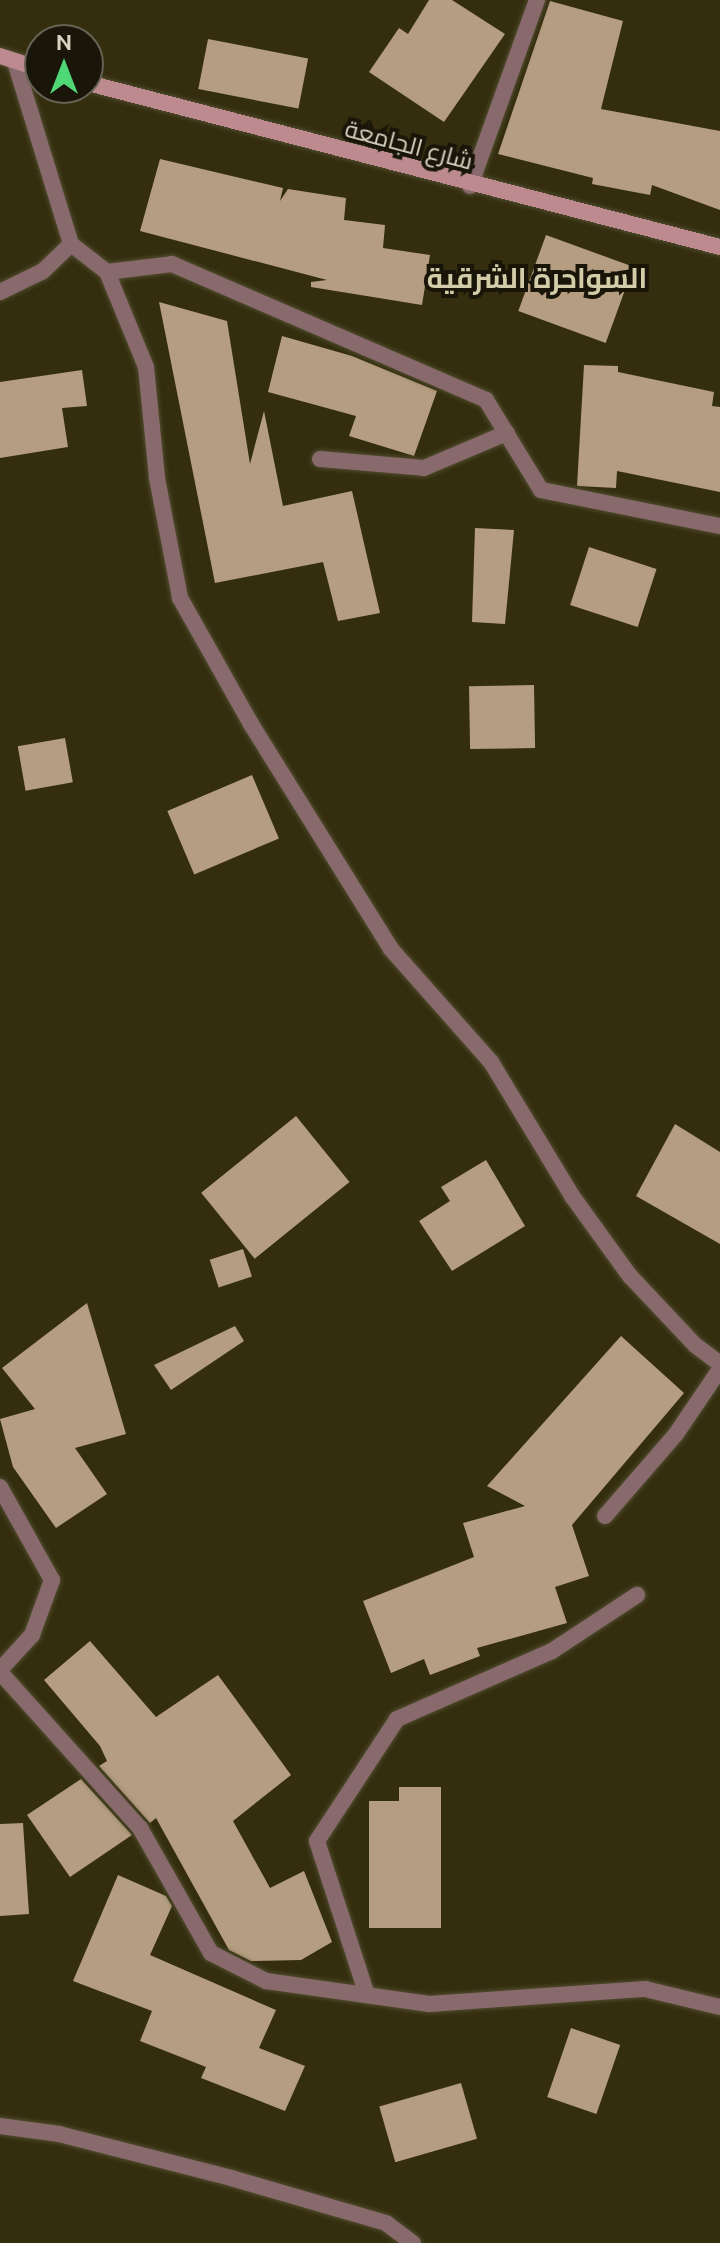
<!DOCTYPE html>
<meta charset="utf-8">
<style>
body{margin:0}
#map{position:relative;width:720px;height:2243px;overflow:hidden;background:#342e0f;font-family:Ubuntu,Cairo,sans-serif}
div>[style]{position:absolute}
.building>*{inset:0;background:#b49d81;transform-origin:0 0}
.roads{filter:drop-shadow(0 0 2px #514c2f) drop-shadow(0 0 2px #514c2f)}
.street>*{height:16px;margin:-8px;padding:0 8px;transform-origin:8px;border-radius:8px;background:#896a6c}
.secondary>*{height:16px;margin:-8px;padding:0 8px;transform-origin:8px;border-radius:8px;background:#bd8b8f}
span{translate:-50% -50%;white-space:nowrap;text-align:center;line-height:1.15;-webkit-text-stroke:8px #191609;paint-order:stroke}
.street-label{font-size:24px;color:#d7d3c2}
.quarter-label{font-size:28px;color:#d3cca9;font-weight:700}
.north{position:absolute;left:24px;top:24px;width:80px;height:80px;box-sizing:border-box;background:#191609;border:2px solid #656253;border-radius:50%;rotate:0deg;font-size:22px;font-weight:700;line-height:32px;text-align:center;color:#d7d3c2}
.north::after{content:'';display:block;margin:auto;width:28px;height:36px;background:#4fd675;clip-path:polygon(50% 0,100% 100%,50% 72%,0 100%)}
</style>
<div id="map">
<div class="building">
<div style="clip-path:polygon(429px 0,452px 0,505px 34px,444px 122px,369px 72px,399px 28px,408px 34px)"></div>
<div style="clip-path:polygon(550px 1px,623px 21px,601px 109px,720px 131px,720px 210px,652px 185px,650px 195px,592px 184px,593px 178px,498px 154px)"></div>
<div style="left:208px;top:39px;width:102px;height:51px;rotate:11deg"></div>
<div style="clip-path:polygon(160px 159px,283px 188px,280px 201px,288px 189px,346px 198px,344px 220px,385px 225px,383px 248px,430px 255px,422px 305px,311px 287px,311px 282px,327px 280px,140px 231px)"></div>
<div style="left:546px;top:235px;width:93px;height:81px;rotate:20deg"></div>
<div style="clip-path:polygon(159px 302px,227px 321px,250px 464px,264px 411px,283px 506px,352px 491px,380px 613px,338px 621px,323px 562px,215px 583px)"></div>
<div style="clip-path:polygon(282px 336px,352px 356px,437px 391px,414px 456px,349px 436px,356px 416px,268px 392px)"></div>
<div style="clip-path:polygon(584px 365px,618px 366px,618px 372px,714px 392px,712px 406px,720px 407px,720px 492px,617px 471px,616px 488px,577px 486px)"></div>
<div style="clip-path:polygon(82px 370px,87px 406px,62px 408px,68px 447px,0 458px,0 382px)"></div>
<div style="clip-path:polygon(475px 528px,514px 530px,505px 624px,472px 622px)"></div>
<div style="left:589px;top:547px;width:71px;height:61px;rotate:18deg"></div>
<div style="left:534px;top:685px;width:63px;height:65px;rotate:89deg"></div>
<div style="left:65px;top:738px;width:45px;height:48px;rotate:80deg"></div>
<div style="left:252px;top:775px;width:69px;height:92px;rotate:67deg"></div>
<div style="left:296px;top:1116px;width:85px;height:122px;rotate:51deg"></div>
<div style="clip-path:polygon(675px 1124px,720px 1152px,720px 1244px,636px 1196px)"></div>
<div style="clip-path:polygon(486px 1160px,525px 1226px,452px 1271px,419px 1221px,450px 1201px,441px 1187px)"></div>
<div style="left:243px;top:1249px;width:29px;height:35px;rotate:72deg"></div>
<div style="clip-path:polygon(87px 1303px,126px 1434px,75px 1448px,107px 1494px,56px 1528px,13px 1467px,0 1419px,35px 1409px,2px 1368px)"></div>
<div style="clip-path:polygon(235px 1326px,244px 1341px,171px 1390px,154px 1365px)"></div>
<div style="clip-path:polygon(621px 1336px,684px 1393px,572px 1525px,589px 1576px,555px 1587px,567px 1623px,477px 1648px,480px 1656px,430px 1675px,424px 1659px,391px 1673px,363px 1601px,474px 1557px,463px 1523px,525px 1506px,487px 1486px)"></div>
<div style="clip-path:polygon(90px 1641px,156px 1717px,218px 1675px,291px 1775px,233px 1821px,270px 1888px,304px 1871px,332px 1942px,301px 1960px,251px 1961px,229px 1950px,156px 1818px,150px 1823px,99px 1766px,107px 1761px,100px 1746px,44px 1680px)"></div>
<div style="clip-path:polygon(81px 1779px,132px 1835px,70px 1877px,27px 1815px)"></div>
<div style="clip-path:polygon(399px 1787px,441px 1787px,441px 1928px,369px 1928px,369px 1801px,399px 1801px)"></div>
<div style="clip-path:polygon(23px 1823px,29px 1914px,0 1916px,0 1824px)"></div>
<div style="clip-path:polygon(118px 1875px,166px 1896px,172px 1906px,150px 1955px,276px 2010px,259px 2048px,305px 2066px,285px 2111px,201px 2078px,206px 2067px,140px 2041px,152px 2011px,73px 1981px)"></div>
<div style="left:571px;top:2028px;width:52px;height:73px;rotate:19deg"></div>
<div style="left:461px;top:2083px;width:58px;height:85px;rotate:74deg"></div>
</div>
<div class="roads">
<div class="street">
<div style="left:470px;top:186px;width:198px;rotate:-70.2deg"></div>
<div style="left:71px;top:244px;width:46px;rotate:37.9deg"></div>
<div style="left:107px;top:272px;width:103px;rotate:67.7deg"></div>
<div style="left:146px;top:367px;width:112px;rotate:84.3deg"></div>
<div style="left:157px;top:478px;width:122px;rotate:79.1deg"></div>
<div style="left:180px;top:598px;width:145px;rotate:60.6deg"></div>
<div style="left:251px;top:724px;width:265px;rotate:58.1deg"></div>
<div style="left:391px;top:949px;width:151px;rotate:48.5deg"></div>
<div style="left:491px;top:1062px;width:157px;rotate:58.8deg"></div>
<div style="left:572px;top:1196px;width:99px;rotate:54.1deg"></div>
<div style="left:630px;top:1276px;width:95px;rotate:46.7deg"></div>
<div style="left:695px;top:1345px;width:31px;rotate:37deg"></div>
<div style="left:107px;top:272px;width:65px;rotate:-7deg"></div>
<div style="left:172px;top:264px;width:342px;rotate:23.4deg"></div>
<div style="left:486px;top:400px;width:105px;rotate:58.6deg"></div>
<div style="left:541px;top:490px;width:183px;rotate:11.4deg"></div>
<div style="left:0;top:292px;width:48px;rotate:-26deg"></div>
<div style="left:43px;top:271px;width:39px;rotate:-44deg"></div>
<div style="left:71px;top:244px;width:190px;rotate:-107.1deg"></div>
<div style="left:320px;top:459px;width:104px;rotate:4.9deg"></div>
<div style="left:424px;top:468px;width:90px;rotate:-22.9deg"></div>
<div style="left:0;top:1487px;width:107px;rotate:60.8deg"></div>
<div style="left:52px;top:1580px;width:59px;rotate:110deg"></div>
<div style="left:32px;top:1635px;width:47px;rotate:132.4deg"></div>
<div style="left:605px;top:1516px;width:108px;rotate:-49.1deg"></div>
<div style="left:676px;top:1434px;width:78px;rotate:-55.9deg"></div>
<div style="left:0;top:1672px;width:210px;rotate:48.1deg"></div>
<div style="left:140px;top:1828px;width:144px;rotate:60.4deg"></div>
<div style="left:211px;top:1953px;width:62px;rotate:27deg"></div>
<div style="left:266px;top:1981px;width:165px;rotate:8deg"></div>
<div style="left:429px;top:2004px;width:217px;rotate:-4deg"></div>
<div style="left:645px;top:1989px;width:77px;rotate:13.5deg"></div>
<div style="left:367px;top:1995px;width:162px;rotate:-108deg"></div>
<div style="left:317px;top:1841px;width:146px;rotate:-56.7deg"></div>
<div style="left:397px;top:1719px;width:169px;rotate:-23.7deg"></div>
<div style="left:552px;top:1651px;width:102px;rotate:-33.4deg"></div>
<div style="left:0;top:2126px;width:60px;rotate:7.7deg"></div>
<div style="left:59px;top:2134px;width:178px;rotate:14.3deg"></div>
<div style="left:231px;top:2178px;width:161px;rotate:16.2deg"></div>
<div style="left:386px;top:2223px;width:34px;rotate:37deg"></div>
</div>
<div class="secondary">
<div style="left:0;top:56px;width:42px;rotate:18deg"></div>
<div style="left:88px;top:83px;width:653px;rotate:14.55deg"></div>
</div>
</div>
<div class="street-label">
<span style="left:409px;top:145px;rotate:15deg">شارع الجامعة</span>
</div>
<div class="quarter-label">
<span style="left:537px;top:278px">السواحرة الشرقية</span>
</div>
<div class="north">N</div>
</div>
